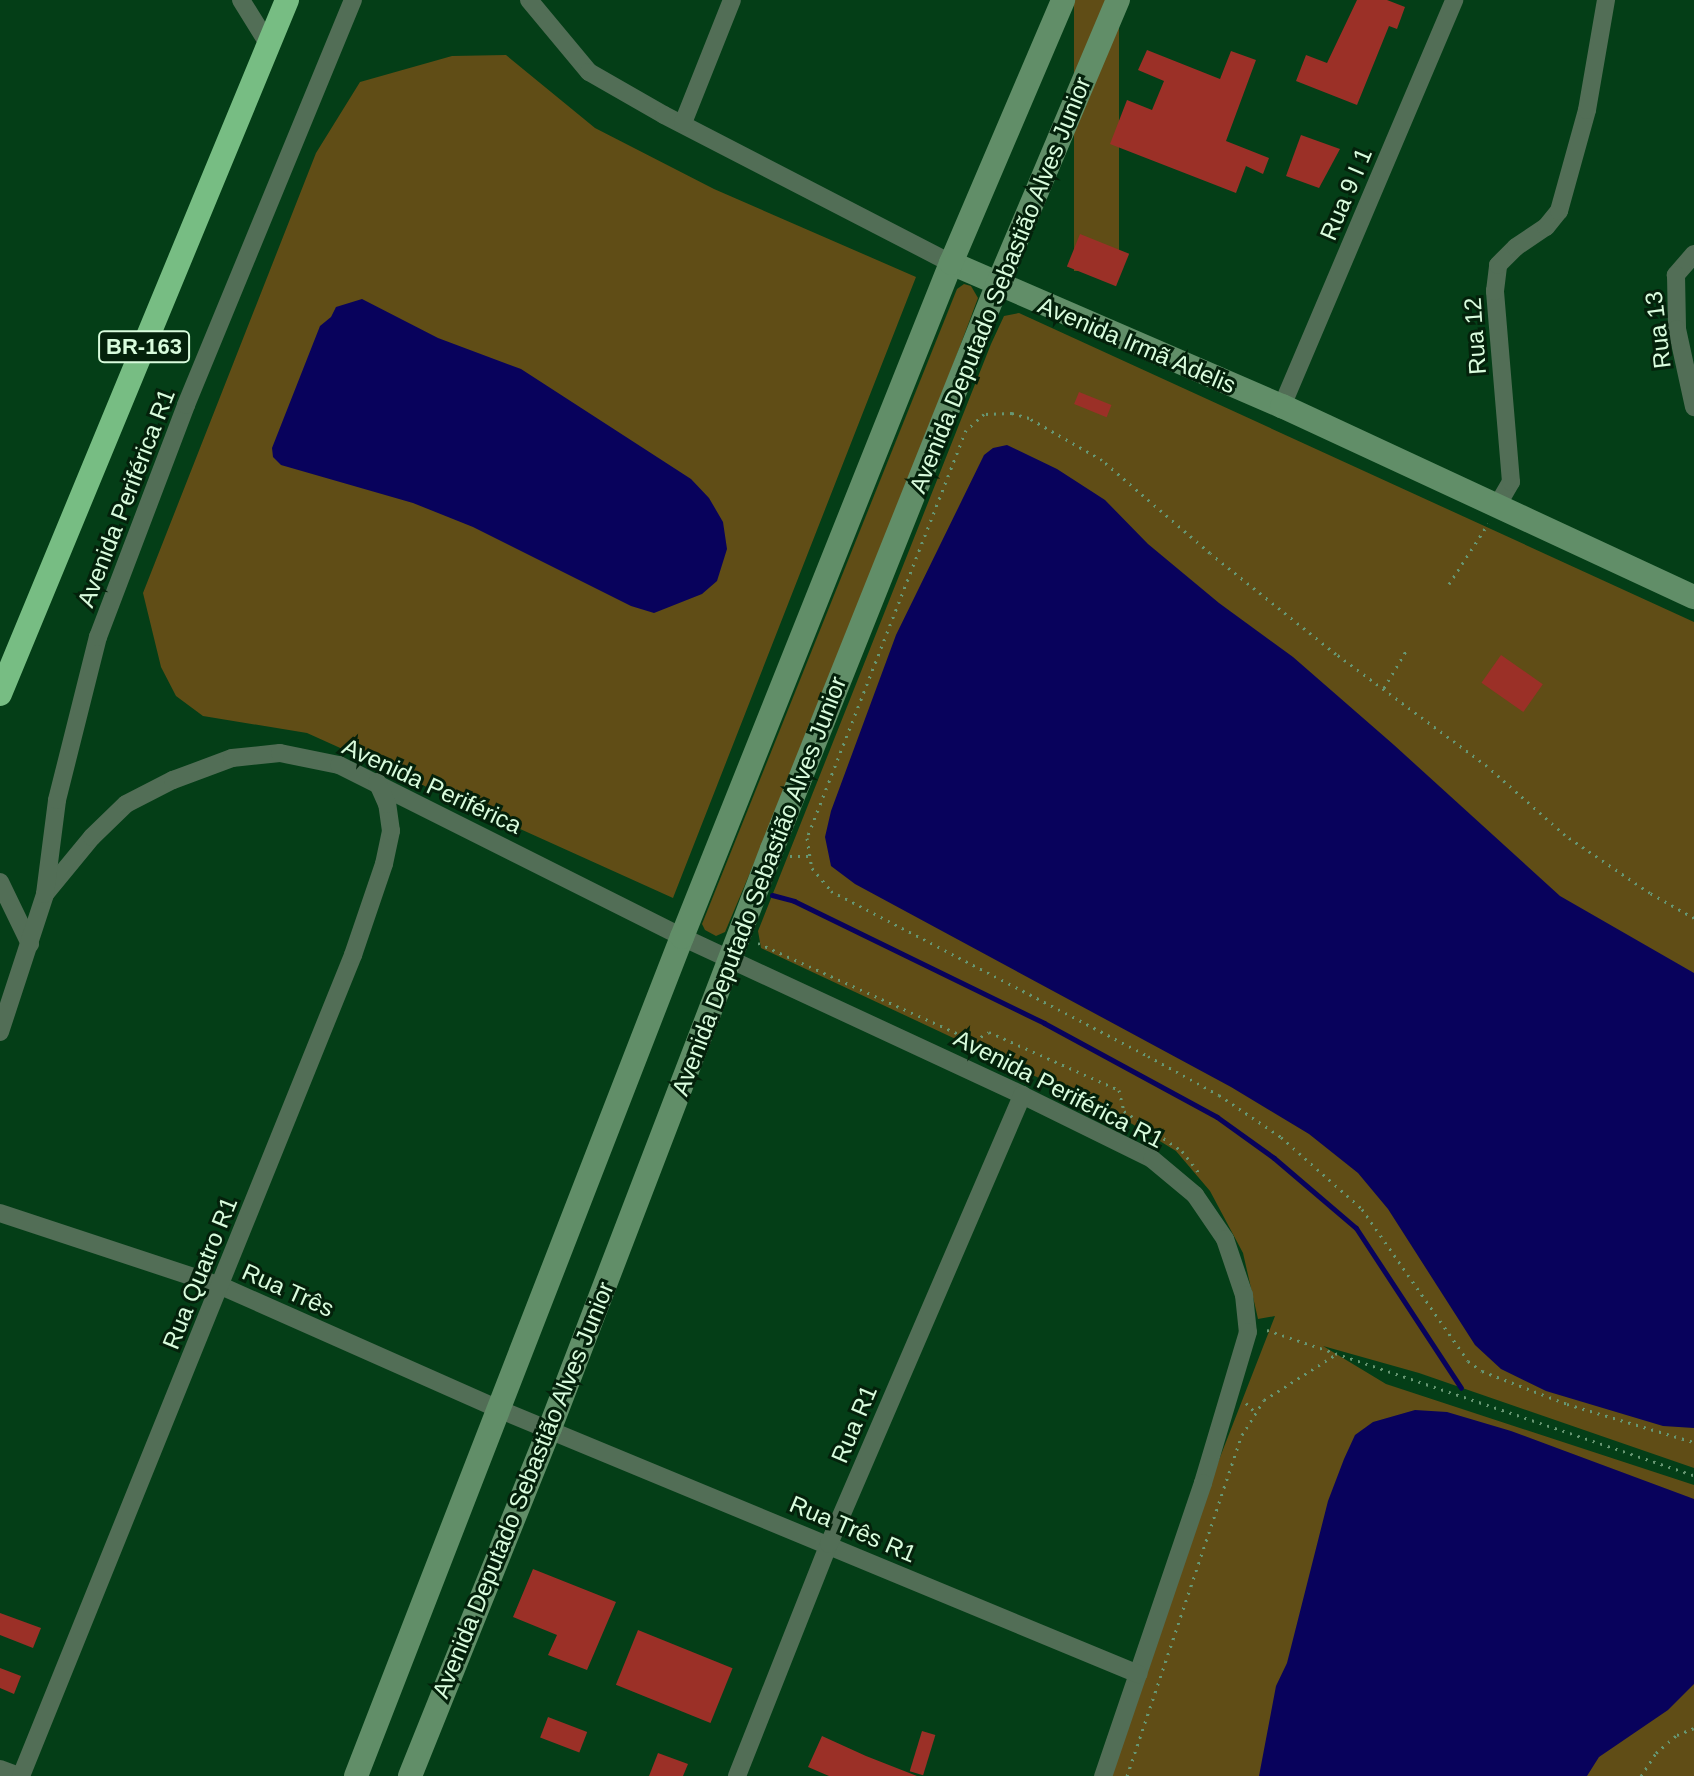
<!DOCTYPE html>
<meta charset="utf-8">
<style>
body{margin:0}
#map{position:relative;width:1694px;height:1776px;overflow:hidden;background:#043e17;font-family:Arial,sans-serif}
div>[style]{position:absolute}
.green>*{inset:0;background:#604d16;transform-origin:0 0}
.water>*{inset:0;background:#08025c}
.stream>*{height:5px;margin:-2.5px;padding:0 2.5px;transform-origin:2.5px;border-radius:2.5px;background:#08025c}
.building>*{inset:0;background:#9b3027;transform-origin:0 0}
.path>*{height:3px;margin-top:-1.5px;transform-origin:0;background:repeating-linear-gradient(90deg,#679773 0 2px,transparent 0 8px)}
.street>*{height:18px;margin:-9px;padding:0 9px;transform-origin:9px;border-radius:9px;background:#526e56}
.secondary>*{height:24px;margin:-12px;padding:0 12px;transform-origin:12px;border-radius:12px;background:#618e68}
.highway>*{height:24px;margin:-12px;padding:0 12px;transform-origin:12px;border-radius:12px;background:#77bd83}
span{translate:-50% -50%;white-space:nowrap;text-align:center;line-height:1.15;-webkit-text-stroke:6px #04210b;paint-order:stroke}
.shield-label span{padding:2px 6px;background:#04210b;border:2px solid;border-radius:6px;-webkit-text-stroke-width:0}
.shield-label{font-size:22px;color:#d9fcdd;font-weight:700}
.street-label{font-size:24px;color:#d9fcdd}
</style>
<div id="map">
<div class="green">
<div style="left:1074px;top:0;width:45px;height:271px"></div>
<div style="clip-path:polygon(506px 55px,595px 128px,714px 189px,916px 277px,673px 898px,307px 733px,203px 716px,176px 696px,161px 667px,143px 593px,316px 153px,360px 82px,452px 56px)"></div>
<div style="clip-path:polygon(964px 284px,971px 286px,978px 298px,931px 424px,801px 752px,725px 932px,716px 936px,705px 930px,702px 924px,957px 289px)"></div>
<div style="clip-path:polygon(1019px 313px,1694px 622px,1694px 1468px,1419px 1373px,1323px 1346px,1386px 1384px,1694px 1485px,1694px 1776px,1112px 1776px,1217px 1465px,1275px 1316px,1258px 1319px,1243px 1253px,1210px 1191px,1176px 1151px,1116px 1114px,761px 948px,758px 931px,991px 344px,1004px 316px)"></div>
</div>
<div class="water">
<div style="clip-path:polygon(362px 299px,438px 338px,521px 369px,691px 479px,709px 498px,723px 522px,727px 549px,717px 581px,702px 594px,654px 613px,631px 606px,473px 527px,413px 503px,281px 465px,273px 457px,272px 448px,320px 326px,331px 317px,336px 307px)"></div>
<div style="clip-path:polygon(1007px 445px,1057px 469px,1105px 500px,1148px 544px,1219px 603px,1293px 657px,1394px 745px,1560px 896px,1694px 973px,1694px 1428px,1663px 1426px,1546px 1391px,1501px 1369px,1475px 1345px,1388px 1209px,1358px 1173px,1309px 1134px,1231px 1087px,855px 884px,831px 866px,825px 837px,831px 811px,896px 635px,984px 455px,993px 448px)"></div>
<div style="clip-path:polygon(1415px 1410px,1447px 1412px,1511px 1431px,1694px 1499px,1694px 1684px,1668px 1710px,1599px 1757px,1587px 1776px,1259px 1776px,1276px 1686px,1287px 1663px,1328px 1501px,1344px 1459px,1355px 1435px,1373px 1422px)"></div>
</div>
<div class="stream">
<div style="left:772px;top:895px;width:23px;rotate:15deg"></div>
<div style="left:794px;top:901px;width:278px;rotate:26deg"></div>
<div style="left:1044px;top:1023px;width:197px;rotate:28.5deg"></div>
<div style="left:1217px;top:1117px;width:70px;rotate:35.7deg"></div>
<div style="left:1274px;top:1158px;width:108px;rotate:40.5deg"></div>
<div style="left:1356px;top:1228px;width:191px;rotate:56.7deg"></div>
</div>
<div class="building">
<div style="clip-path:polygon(1357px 0,1387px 0,1405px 7px,1397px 29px,1389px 26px,1357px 105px,1296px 81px,1306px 55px,1327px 63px)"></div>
<div style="clip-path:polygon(1147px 50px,1220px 79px,1231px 51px,1256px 60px,1226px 141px,1269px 158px,1263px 174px,1246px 166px,1236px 193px,1110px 144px,1127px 100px,1152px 110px,1164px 81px,1138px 70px)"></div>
<div style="clip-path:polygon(1301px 135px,1340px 149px,1319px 188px,1286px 176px)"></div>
<div style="left:1080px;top:234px;width:53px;height:35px;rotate:22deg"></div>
<div style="left:1079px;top:392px;width:35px;height:13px;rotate:22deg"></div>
<div style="left:1501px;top:655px;width:51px;height:34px;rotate:35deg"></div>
<div style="clip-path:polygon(533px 1569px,616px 1602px,587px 1670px,548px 1655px,557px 1635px,513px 1617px)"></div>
<div style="clip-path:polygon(0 1613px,41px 1628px,33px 1648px,0 1635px)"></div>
<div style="left:638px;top:1630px;width:102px;height:59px;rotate:22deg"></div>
<div style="clip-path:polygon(0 1668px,21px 1676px,14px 1694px,0 1688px)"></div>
<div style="left:548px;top:1717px;width:42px;height:22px;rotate:21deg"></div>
<div style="left:922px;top:1731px;width:14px;height:42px;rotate:17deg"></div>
<div style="clip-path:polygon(822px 1736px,866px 1756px,917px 1776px,829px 1776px,808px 1767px)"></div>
<div style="clip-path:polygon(658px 1753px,688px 1764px,683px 1776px,649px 1776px)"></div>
</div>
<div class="path">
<div style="left:1449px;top:584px;width:72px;rotate:-57deg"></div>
<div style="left:1384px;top:688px;width:43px;rotate:-59.3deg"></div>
<div style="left:790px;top:856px;width:19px"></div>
<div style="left:1694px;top:918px;width:51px;rotate:-150.4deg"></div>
<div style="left:1650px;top:893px;width:103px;rotate:-145.7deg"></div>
<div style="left:1565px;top:835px;width:104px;rotate:-138.5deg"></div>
<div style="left:1487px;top:766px;width:188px;rotate:-143.4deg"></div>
<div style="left:1336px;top:654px;width:161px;rotate:-141.3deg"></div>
<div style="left:1210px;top:553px;width:143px;rotate:-139.3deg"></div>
<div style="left:1102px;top:460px;width:84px;rotate:-150.1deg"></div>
<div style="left:1029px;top:418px;width:18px;rotate:-164deg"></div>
<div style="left:1012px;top:413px;width:28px;rotate:178deg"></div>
<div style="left:984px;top:414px;width:24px;rotate:138deg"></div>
<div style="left:966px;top:430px;width:438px;rotate:111.3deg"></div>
<div style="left:807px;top:838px;width:30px;rotate:81deg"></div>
<div style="left:812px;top:868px;width:30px;rotate:50deg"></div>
<div style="left:831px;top:891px;width:357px;rotate:27.5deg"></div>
<div style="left:1148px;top:1056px;width:81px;rotate:28.8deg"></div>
<div style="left:1219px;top:1095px;width:75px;rotate:34.1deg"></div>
<div style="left:1281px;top:1137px;width:108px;rotate:41.6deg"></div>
<div style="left:1362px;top:1209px;width:185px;rotate:55.1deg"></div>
<div style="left:1468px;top:1361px;width:17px;rotate:36deg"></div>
<div style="left:1482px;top:1371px;width:91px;rotate:21.2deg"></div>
<div style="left:1567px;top:1404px;width:133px;rotate:16.7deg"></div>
<div style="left:758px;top:943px;width:237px;rotate:24.4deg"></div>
<div style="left:974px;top:1041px;width:17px;rotate:-31deg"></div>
<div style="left:989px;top:1032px;width:142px;rotate:24deg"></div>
<div style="left:1119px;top:1090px;width:22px;rotate:77deg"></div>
<div style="left:1124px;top:1111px;width:70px;rotate:34.6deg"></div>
<div style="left:1182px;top:1151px;width:31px;rotate:52deg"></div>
<div style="left:1267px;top:1330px;width:451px;rotate:18.8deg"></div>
<div style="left:1246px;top:1403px;width:13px;rotate:45deg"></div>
<div style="left:1127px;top:1776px;width:360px;rotate:-71.4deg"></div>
<div style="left:1242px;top:1435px;width:41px;rotate:-57.8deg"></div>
<div style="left:1264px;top:1400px;width:84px;rotate:-32.4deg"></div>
<div style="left:1641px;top:1776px;width:27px;rotate:-57deg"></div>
<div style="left:1656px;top:1753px;width:28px;rotate:-41deg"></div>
<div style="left:1677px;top:1735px;width:18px;rotate:-22deg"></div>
</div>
<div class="street">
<div style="left:241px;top:0;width:53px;rotate:58.1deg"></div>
<div style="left:529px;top:0;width:94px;rotate:50.2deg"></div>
<div style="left:589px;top:72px;width:86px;rotate:29.8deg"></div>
<div style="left:664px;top:115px;width:323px;rotate:27.3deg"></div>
<div style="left:683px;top:123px;width:132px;rotate:-68.3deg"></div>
<div style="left:1694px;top:254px;width:28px;rotate:131deg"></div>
<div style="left:1676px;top:275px;width:54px;rotate:88.9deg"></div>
<div style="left:1677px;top:329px;width:80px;rotate:77.7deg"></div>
<div style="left:1282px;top:406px;width:441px;rotate:-67deg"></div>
<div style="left:1497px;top:506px;width:28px;rotate:-60deg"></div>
<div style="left:1511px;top:482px;width:192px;rotate:-94.8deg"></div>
<div style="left:1495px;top:291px;width:26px;rotate:-83deg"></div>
<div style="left:1498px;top:265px;width:25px;rotate:-45deg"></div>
<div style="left:1516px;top:247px;width:36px;rotate:-34deg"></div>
<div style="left:1546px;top:227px;width:21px;rotate:-51deg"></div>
<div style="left:1559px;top:211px;width:105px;rotate:-74.5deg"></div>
<div style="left:1587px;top:110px;width:112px;rotate:-80.2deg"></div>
<div style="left:0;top:882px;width:69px;rotate:64.2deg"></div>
<div style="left:45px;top:894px;width:74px;rotate:-50.5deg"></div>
<div style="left:92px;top:837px;width:47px;rotate:-44.1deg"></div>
<div style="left:126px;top:804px;width:53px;rotate:-27.1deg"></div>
<div style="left:173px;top:780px;width:63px;rotate:-20.4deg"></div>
<div style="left:232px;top:758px;width:48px;rotate:-5.9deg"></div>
<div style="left:280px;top:753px;width:60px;rotate:11.5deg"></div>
<div style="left:339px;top:765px;width:384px;rotate:26.6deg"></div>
<div style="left:682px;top:937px;width:375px;rotate:24.9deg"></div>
<div style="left:1022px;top:1095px;width:145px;rotate:26.2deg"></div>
<div style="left:1152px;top:1159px;width:56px;rotate:39.9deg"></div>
<div style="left:1195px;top:1195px;width:53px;rotate:55.7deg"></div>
<div style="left:1225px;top:1239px;width:59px;rotate:71.3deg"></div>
<div style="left:1244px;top:1295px;width:37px;rotate:84deg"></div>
<div style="left:1248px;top:1332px;width:158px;rotate:106.6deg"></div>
<div style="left:1203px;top:1483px;width:310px;rotate:108.8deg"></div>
<div style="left:0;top:1032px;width:145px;rotate:-71.9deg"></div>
<div style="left:45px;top:894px;width:95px;rotate:-82.7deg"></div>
<div style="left:57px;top:800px;width:168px;rotate:-75.9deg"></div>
<div style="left:98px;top:637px;width:248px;rotate:-69.2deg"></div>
<div style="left:186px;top:405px;width:438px;rotate:-67.6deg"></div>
<div style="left:0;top:1213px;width:233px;rotate:18.3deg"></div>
<div style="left:221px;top:1286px;width:306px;rotate:23.9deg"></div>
<div style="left:501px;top:1410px;width:690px;rotate:22.51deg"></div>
<div style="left:0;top:1769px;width:20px;rotate:20deg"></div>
<div style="left:21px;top:1776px;width:886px;rotate:-67.98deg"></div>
<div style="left:353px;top:955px;width:96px;rotate:-71.2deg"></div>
<div style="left:384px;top:864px;width:34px;rotate:-78deg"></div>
<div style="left:391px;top:831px;width:27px;rotate:-98deg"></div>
<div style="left:387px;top:804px;width:24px;rotate:-114deg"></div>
<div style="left:737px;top:1776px;width:250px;rotate:-68.4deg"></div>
<div style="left:829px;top:1544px;width:489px;rotate:-66.7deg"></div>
</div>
<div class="secondary">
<div style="left:951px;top:263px;width:361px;rotate:23.4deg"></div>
<div style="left:1282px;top:406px;width:454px;rotate:24.9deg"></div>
<div style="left:356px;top:1776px;width:900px;rotate:-68.77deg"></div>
<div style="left:682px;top:937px;width:726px;rotate:-68.24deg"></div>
<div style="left:951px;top:263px;width:286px;rotate:-66.9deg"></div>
<div style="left:410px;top:1776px;width:375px;rotate:-68.1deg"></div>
<div style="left:550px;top:1428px;width:620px;rotate:-69.02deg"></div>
<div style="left:772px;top:849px;width:606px;rotate:-68.22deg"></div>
<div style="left:997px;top:286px;width:311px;rotate:-67.1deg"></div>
</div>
<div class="highway">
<div style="left:0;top:694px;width:751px;rotate:-67.53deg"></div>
</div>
<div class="shield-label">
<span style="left:144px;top:347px">BR-163</span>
</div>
<div class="street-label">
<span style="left:1346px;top:194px;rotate:-67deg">Rua 9 I 1</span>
<span style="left:1000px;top:285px;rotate:-68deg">Avenida Deputado Sebastião Alves Junior</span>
<span style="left:1658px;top:330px;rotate:-97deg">Rua 13</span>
<span style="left:1475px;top:336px;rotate:-94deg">Rua 12</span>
<span style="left:1137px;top:345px;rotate:23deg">Avenida Irmã Adelis</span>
<span style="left:126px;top:498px;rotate:-69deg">Avenida Periférica R1</span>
<span style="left:432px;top:786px;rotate:25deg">Avenida Periférica</span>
<span style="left:759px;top:886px;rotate:-69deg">Avenida Deputado Sebastião Alves Junior</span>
<span style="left:1059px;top:1089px;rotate:27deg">Avenida Periférica R1</span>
<span style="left:200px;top:1273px;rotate:-68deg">Rua Quatro R1</span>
<span style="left:288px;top:1290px;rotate:24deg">Rua Três</span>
<span style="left:854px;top:1424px;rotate:-67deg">Rua R1</span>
<span style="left:523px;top:1490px;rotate:-68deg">Avenida Deputado Sebastião Alves Junior</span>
<span style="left:853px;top:1529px;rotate:23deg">Rua Três R1</span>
</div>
</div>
